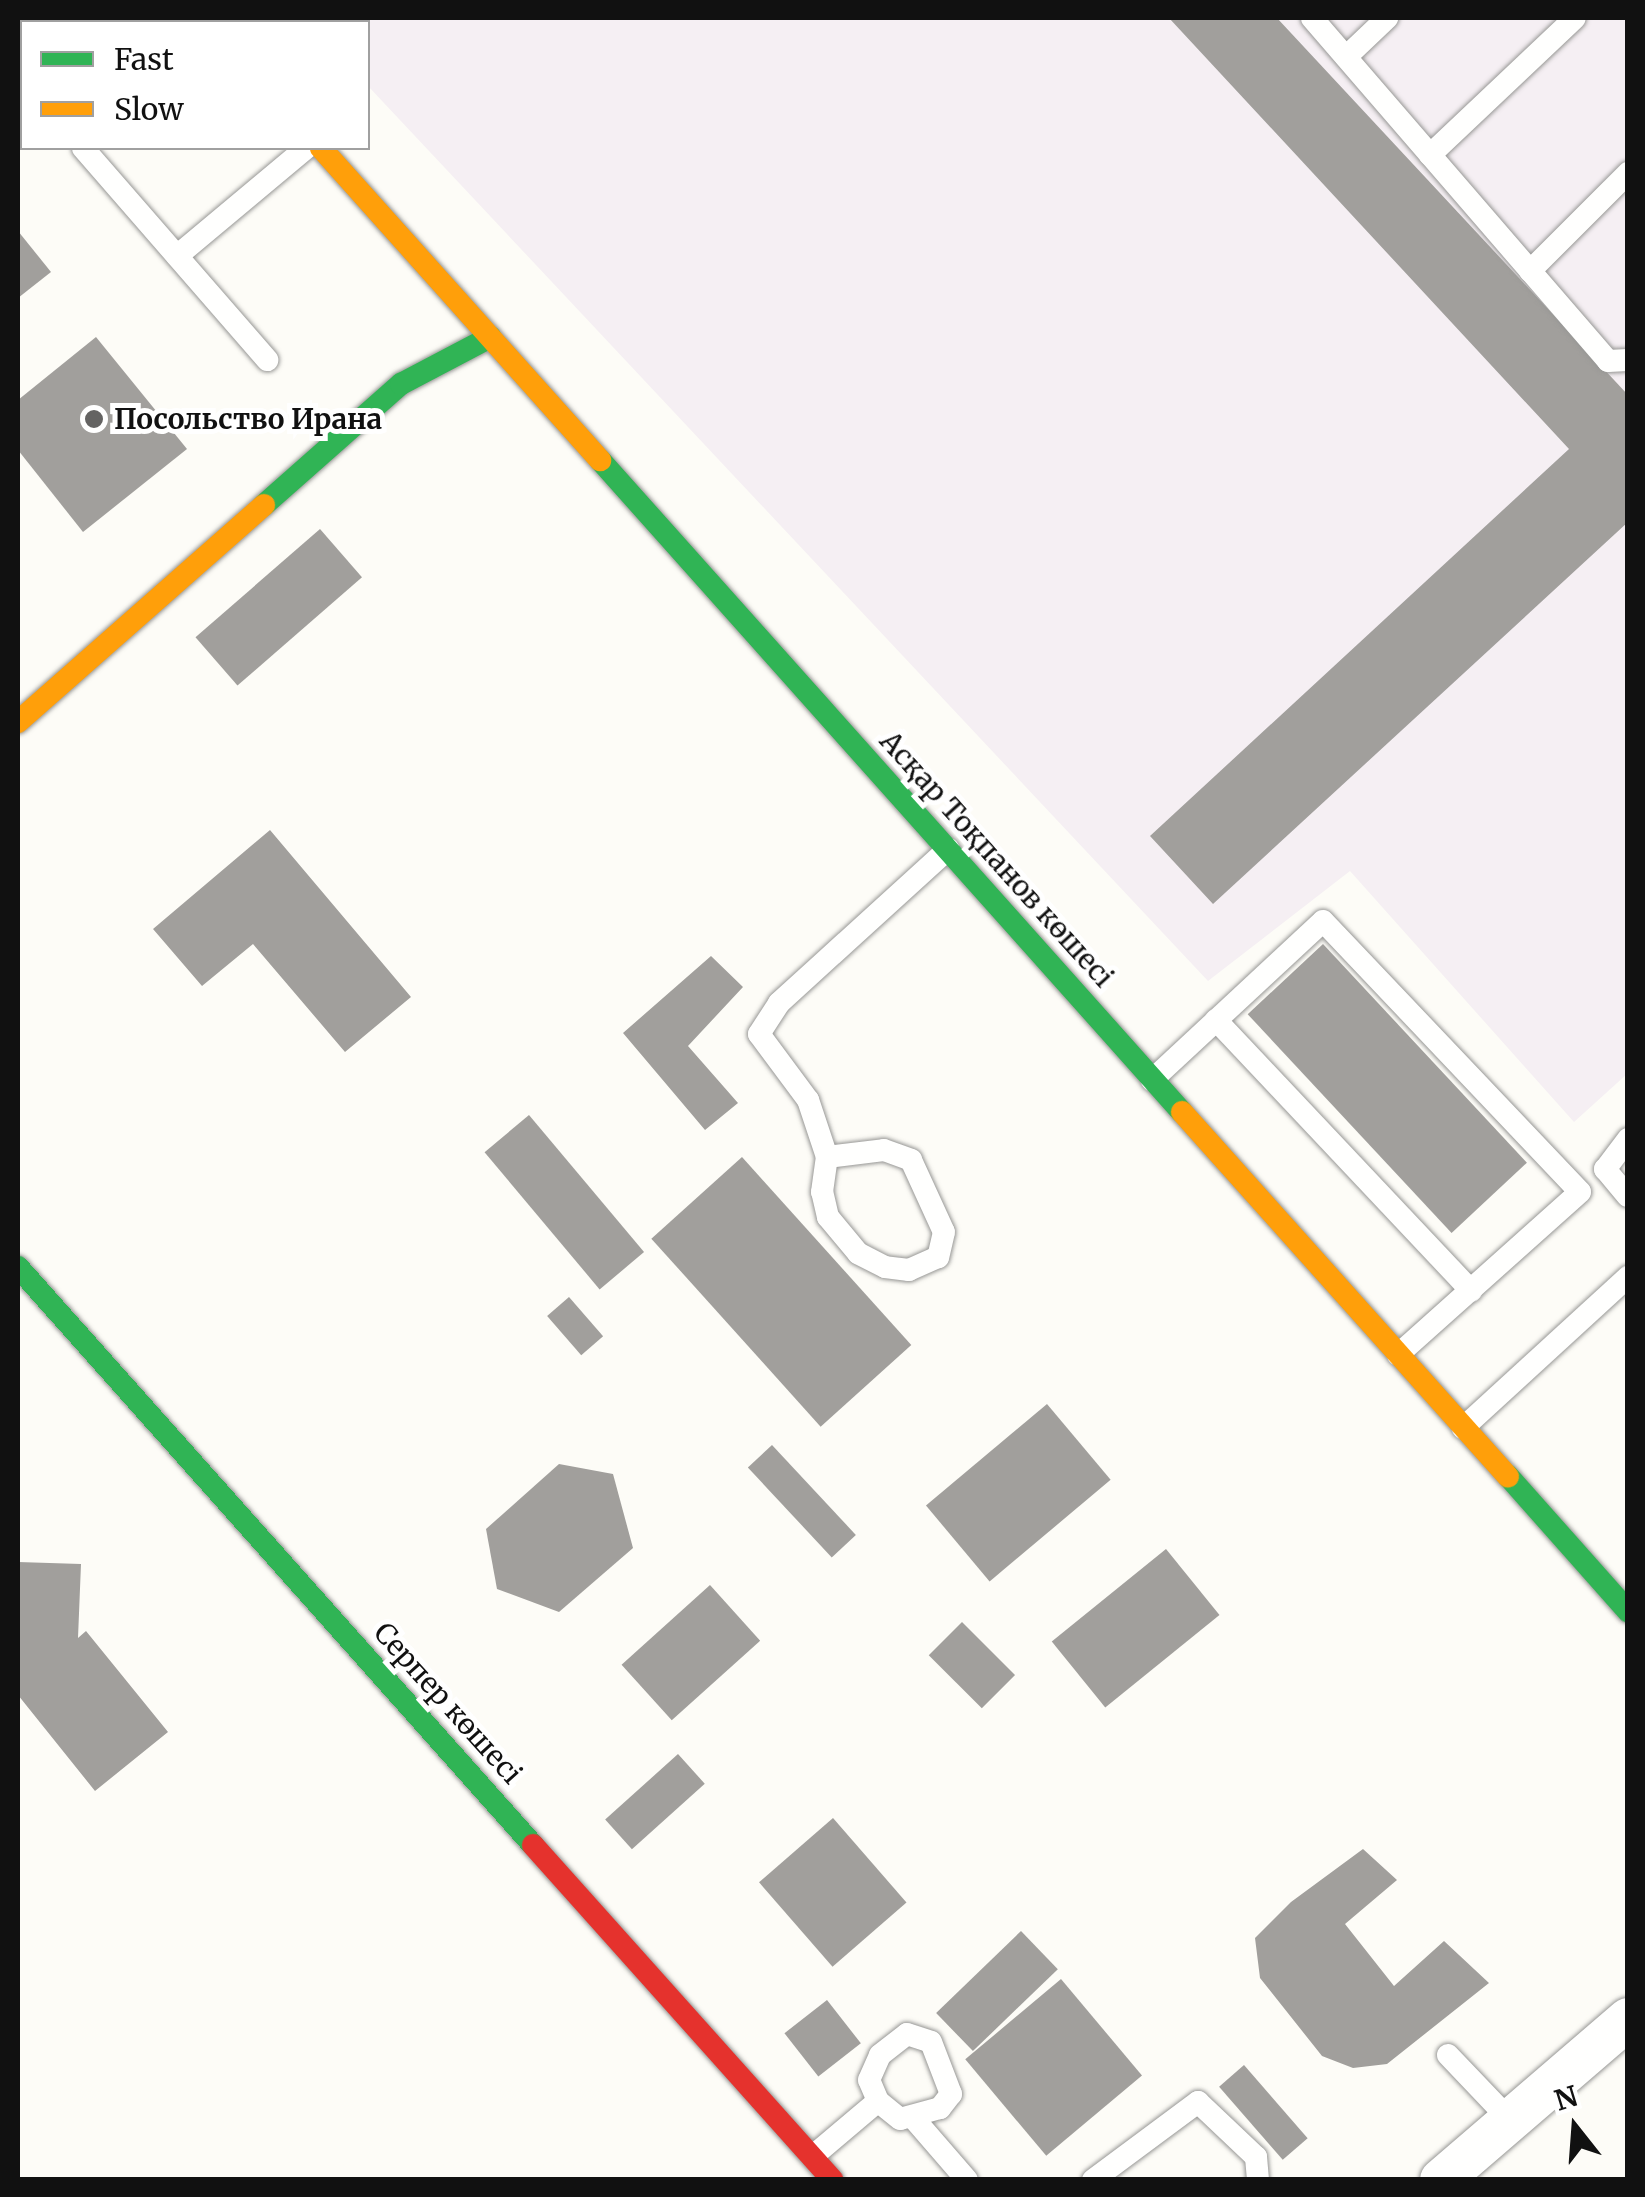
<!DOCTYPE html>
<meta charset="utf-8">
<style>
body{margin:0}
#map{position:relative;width:1645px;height:2197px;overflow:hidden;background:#fdfcf7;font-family:Merriweather,serif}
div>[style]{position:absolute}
.industrial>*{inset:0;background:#f5eff3}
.building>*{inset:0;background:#a19f9c;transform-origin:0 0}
.roads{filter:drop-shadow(0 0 2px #979795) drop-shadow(0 0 2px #979795)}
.lane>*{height:22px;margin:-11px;padding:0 11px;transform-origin:11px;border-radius:11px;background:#fffffe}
.street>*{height:42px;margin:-21px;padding:0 21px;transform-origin:21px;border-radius:21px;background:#fffffe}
.fast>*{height:22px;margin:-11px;padding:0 11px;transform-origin:11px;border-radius:11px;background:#30b455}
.slow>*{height:22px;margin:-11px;padding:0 11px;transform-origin:11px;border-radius:11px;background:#ff9f0a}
.jam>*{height:22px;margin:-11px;padding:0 11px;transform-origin:11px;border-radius:11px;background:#e5322d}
.dots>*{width:28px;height:28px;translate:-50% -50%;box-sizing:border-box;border:5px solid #fff;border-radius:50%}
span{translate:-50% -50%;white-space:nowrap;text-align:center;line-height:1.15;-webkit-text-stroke:10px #fff;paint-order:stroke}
.poi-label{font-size:28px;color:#111;font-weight:700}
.left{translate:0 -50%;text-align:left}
.street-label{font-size:28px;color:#111}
.frame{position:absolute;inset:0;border:20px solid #111;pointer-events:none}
.legend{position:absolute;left:20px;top:20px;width:350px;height:130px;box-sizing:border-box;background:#fff;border:2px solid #a0a0a0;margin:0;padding:12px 18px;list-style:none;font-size:30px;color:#111}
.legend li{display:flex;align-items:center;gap:20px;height:50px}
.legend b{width:50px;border:2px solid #a0a0a0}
.north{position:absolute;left:1525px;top:2077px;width:100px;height:100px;-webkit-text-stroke:8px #fff;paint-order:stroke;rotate:343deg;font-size:28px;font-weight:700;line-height:40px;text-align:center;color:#111}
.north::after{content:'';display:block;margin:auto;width:35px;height:45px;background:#111;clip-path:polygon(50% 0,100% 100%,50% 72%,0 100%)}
</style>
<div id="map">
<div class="industrial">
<div style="clip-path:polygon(303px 18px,1627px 18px,1627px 1074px,1574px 1122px,1350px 871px,1208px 981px,368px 86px,368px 22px)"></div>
</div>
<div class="building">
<div style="clip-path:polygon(1169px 18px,1277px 18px,1628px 395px,1628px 522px,1213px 904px,1150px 836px,1569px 449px)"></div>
<div style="clip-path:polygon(18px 231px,51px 272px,18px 298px)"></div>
<div style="clip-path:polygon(96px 337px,187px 449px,83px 532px,18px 450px,18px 400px)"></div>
<div style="left:320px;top:529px;width:64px;height:165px;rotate:49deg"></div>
<div style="clip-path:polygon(270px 830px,411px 997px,345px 1052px,253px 944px,202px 986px,153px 929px)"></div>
<div style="left:1323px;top:944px;width:299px;height:103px;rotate:47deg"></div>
<div style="clip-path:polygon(711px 956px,743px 987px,688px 1046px,738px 1103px,705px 1130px,623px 1033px)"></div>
<div style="left:529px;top:1115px;width:179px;height:58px;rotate:50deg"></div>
<div style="left:742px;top:1157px;width:253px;height:122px;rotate:48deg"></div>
<div style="left:569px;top:1297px;width:52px;height:29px;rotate:49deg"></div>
<div style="left:1047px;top:1404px;width:99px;height:158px;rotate:50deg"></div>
<div style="left:772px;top:1445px;width:123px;height:33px;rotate:47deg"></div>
<div style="clip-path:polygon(559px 1464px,613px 1474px,633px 1548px,559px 1612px,497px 1589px,486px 1529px)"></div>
<div style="left:1166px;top:1549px;width:85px;height:147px;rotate:51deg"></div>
<div style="clip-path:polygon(18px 1562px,81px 1564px,78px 1638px,86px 1631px,168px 1732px,95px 1791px,18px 1695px)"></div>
<div style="left:710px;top:1585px;width:75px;height:119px;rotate:48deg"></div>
<div style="left:962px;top:1622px;width:75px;height:47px;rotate:45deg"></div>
<div style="left:678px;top:1754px;width:40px;height:98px;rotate:48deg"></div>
<div style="left:833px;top:1818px;width:112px;height:98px;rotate:49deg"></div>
<div style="clip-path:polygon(1363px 1849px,1397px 1880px,1345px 1924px,1394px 1986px,1444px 1941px,1489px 1983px,1387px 2064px,1353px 2068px,1322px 2056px,1260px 1978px,1255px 1938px,1291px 1902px)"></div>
<div style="left:1021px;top:1931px;width:53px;height:118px;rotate:46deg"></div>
<div style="left:1061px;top:1979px;width:126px;height:125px;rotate:50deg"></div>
<div style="left:827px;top:2000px;width:55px;height:54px;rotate:52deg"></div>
<div style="left:1244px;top:2065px;width:97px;height:33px;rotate:49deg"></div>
</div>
<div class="roads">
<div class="lane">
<div style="left:1312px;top:18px;width:453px;rotate:49.2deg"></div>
<div style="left:1608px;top:361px;width:20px;rotate:-3deg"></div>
<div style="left:29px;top:22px;width:7px;rotate:-34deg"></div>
<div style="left:1346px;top:57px;width:57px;rotate:-43.6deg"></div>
<div style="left:18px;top:72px;width:7px;rotate:56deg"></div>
<div style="left:83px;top:148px;width:281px;rotate:49deg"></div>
<div style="left:1430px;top:155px;width:199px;rotate:-43.4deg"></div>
<div style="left:177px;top:256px;width:168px;rotate:-39.9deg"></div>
<div style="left:1530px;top:271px;width:139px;rotate:-45deg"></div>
<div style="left:1216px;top:1020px;width:372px;rotate:46.7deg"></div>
<div style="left:1152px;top:1080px;width:233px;rotate:-42.9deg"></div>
<div style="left:1323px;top:921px;width:373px;rotate:46.5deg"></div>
<div style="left:1580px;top:1192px;width:244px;rotate:138.2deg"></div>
<div style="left:1628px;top:1139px;width:38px;rotate:127deg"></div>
<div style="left:1605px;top:1169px;width:35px;rotate:50deg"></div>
<div style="left:827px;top:1157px;width:57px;rotate:-7deg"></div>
<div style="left:884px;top:1150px;width:29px;rotate:20deg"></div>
<div style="left:911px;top:1160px;width:79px;rotate:65.4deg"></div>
<div style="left:944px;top:1232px;width:26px;rotate:103deg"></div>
<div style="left:938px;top:1257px;width:32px;rotate:156deg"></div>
<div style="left:909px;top:1270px;width:24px;rotate:-173deg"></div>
<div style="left:885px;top:1267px;width:30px;rotate:-153deg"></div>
<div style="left:858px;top:1253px;width:47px;rotate:-129.8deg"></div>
<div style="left:828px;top:1217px;width:26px;rotate:-103deg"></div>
<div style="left:822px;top:1192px;width:35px;rotate:-82deg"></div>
<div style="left:827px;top:1157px;width:60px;rotate:-108.4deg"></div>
<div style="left:808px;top:1100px;width:82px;rotate:-126.6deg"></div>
<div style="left:759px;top:1034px;width:37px;rotate:-57deg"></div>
<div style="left:779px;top:1003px;width:229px;rotate:-42.3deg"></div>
<div style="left:1463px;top:1428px;width:224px;rotate:-42.5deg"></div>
<div style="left:1448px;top:2055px;width:90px;rotate:46.4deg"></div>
<div style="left:915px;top:2120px;width:79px;rotate:49.1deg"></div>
<div style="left:813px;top:2156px;width:85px;rotate:-40.2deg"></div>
<div style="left:878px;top:2101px;width:23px;rotate:-113deg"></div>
<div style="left:869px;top:2080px;width:27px;rotate:-66deg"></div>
<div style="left:880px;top:2055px;width:34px;rotate:-38deg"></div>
<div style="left:907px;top:2034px;width:25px;rotate:18deg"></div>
<div style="left:931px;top:2042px;width:56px;rotate:69deg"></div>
<div style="left:951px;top:2094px;width:18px;rotate:128deg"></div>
<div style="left:940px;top:2108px;width:41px;rotate:164.6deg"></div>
<div style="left:900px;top:2119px;width:28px;rotate:-141deg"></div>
<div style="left:1093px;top:2180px;width:131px;rotate:-36.6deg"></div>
<div style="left:1198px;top:2102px;width:80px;rotate:43.5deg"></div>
<div style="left:1256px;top:2157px;width:23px;rotate:85deg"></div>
</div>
<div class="street">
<div style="left:1441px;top:2180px;width:247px;rotate:-40.7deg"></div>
</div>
<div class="fast">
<div style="left:600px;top:460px;width:874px;rotate:48.25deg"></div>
<div style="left:264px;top:505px;width:183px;rotate:-41.5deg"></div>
<div style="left:401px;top:384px;width:101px;rotate:-27.8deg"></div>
<div style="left:18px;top:1267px;width:774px;rotate:48.3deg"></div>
<div style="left:1508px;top:1476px;width:181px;rotate:48.4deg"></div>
</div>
<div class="slow">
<div style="left:205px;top:18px;width:6px;rotate:45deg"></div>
<div style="left:321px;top:148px;width:419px;rotate:48.2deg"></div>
<div style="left:18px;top:722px;width:328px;rotate:-41.4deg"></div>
<div style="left:1182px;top:1112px;width:489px;rotate:48.2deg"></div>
</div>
<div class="jam">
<div style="left:533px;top:1845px;width:449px;rotate:48.2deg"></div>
</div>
</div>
<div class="dots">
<div style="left:94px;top:419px;background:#646362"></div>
</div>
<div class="poi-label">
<span class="left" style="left:114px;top:419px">Посольство Ирана</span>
</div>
<div class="street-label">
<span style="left:997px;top:859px;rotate:48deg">Асқар Тоқпанов көшесі</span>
<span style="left:448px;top:1703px;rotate:48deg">Серпер көшесі</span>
</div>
<div class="frame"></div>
<ul class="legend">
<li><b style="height:12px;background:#30b455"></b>Fast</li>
<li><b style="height:12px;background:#ff9f0a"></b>Slow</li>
</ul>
<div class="north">N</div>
</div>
